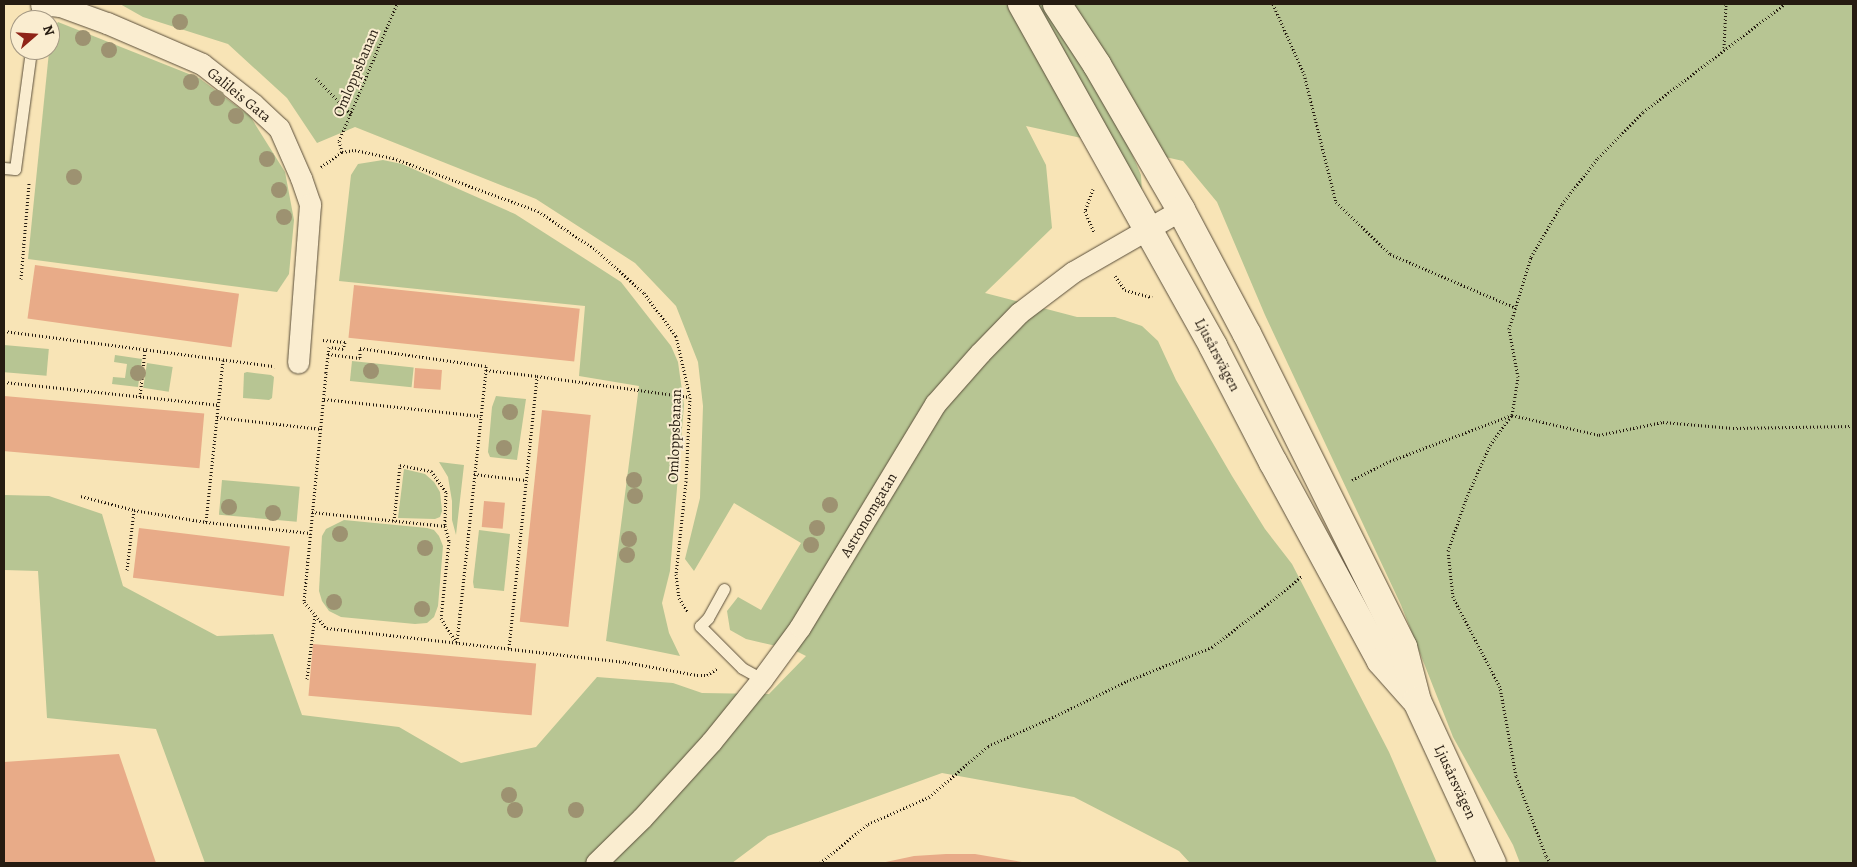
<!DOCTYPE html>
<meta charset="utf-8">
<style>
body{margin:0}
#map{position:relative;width:1857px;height:867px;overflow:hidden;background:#f8e4b6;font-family:Alegreya,serif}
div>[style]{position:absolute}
.green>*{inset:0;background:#b7c593;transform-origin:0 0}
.building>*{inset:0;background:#e8ab88;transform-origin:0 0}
.path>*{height:3px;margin-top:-1.5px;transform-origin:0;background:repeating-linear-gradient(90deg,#261c11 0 1px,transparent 0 3.5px)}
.roads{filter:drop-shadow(0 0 1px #5a4e3a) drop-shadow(0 0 1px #5a4e3a)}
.lane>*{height:11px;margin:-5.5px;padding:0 5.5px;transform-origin:5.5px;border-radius:5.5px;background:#faedd0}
.street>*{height:21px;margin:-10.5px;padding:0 10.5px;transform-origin:10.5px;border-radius:10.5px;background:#faedd0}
.secondary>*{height:28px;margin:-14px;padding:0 14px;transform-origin:14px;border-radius:14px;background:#faedd0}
.trees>*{width:16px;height:16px;margin:-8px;border-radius:50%;background:#9d9271}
span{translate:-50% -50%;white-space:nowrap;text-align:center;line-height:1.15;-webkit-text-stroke:4px #faedd0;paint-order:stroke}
.street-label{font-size:15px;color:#261c11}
.frame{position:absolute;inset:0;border:5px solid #261c11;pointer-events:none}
.north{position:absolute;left:10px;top:10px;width:50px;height:50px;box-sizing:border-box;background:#faedd0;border:1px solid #a59984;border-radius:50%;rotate:71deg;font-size:14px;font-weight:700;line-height:20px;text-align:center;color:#261c11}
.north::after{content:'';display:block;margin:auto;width:18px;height:22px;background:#8f2418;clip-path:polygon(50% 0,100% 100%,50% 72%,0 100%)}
</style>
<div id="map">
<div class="green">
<div style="clip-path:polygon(120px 4px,1853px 4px,1853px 863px,1520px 863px,1513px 845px,1453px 737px,1401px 605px,1265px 315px,1217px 202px,1183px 161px,1130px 149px,1141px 175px,1142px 193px,1109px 144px,1026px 126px,1046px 165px,1052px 228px,985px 293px,1077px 317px,1115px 317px,1142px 326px,1158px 341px,1176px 380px,1232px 476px,1265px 529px,1292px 564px,1389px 752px,1437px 863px,1190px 863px,1179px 851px,1074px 797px,942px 773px,768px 836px,732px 863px,205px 863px,156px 729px,47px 718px,38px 571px,4px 570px,4px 495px,49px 496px,102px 514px,123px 586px,217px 636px,273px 634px,302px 715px,399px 727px,461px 763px,536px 747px,597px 677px,673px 683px,702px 693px,769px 694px,806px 656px,794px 650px,746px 639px,730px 630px,727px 611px,738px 597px,761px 610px,801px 543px,734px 503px,694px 571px,685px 559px,700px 498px,703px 406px,698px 362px,676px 306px,635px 263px,536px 199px,355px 127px,317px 143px,287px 98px,228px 44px,143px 17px)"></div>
<div style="clip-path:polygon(58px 22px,199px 78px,250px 116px,285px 172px,294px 220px,289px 274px,277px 292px,28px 259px,51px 32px)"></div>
<div style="clip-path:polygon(383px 160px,402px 164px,515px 214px,590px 262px,621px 282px,671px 346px,678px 362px,684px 405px,670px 571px,662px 603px,669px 633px,680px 656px,606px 641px,639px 386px,579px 376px,585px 306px,339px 281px,351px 175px,358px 164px)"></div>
<div style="left:4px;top:345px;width:45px;height:27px;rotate:5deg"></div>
<div style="clip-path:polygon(115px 355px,142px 359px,138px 387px,112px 384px,113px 377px,125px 378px,127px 364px,114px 362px)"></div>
<div style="left:352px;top:361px;width:62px;height:20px;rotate:6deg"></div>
<div style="left:147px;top:363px;width:26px;height:25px;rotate:9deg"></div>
<div style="clip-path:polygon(247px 372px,271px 375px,274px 377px,272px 398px,269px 400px,243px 398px,244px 373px)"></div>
<div style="clip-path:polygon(496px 396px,526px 399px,517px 460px,490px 457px,488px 452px,492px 407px)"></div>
<div style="clip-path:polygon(439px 462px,464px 465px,456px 535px,452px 520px,452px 501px,448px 477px)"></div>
<div style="clip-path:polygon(404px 469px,425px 474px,434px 482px,440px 492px,442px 511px,440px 517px,435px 519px,398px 518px)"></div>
<div style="left:222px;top:480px;width:78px;height:35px;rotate:5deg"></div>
<div style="clip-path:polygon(344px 520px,427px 528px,434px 530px,439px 536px,443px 546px,438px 606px,434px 617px,427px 623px,415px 624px,341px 617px,329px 611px,322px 601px,319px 591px,322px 536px,326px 529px)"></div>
<div style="clip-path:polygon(479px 530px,510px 534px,504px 591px,474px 588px,473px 582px)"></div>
</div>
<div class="building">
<div style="left:35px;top:265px;width:206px;height:54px;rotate:8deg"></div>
<div style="left:354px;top:285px;width:227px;height:53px;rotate:6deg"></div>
<div style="left:415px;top:368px;width:27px;height:20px;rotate:4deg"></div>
<div style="left:4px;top:396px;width:201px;height:55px;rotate:5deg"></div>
<div style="left:542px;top:410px;width:49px;height:213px;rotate:6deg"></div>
<div style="left:484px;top:501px;width:21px;height:26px;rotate:5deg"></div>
<div style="left:139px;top:528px;width:152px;height:50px;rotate:7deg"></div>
<div style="left:313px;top:644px;width:224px;height:52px;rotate:5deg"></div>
<div style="clip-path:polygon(119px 754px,156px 863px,4px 863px,4px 762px)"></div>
<div style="clip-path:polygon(946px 854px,975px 854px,1028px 863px,881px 863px,914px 856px)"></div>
</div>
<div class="path">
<div style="left:1273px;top:4px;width:77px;rotate:66.1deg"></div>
<div style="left:1304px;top:74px;width:132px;rotate:76deg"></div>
<div style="left:1336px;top:202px;width:75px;rotate:43.9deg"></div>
<div style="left:1390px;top:254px;width:137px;rotate:23.2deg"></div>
<div style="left:1724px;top:48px;width:44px;rotate:-87.4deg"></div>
<div style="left:316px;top:78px;width:50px;rotate:45.8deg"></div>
<div style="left:342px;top:152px;width:11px;rotate:-105deg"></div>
<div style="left:339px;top:141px;width:149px;rotate:-67.1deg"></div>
<div style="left:321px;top:167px;width:26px;rotate:-36deg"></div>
<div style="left:342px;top:152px;width:13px;rotate:-9deg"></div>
<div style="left:355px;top:150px;width:39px;rotate:12deg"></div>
<div style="left:393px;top:158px;width:154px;rotate:20.1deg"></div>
<div style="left:538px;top:211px;width:70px;rotate:33.9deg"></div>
<div style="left:596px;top:250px;width:64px;rotate:41.9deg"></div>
<div style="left:644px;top:293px;width:54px;rotate:53.3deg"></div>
<div style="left:676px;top:336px;width:63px;rotate:77.1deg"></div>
<div style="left:690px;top:397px;width:84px;rotate:92.7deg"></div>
<div style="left:686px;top:481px;width:94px;rotate:96.1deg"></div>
<div style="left:676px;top:574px;width:24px;rotate:83deg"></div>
<div style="left:679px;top:598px;width:17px;rotate:57deg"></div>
<div style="left:1093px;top:189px;width:23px;rotate:110deg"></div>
<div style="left:1085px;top:211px;width:23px;rotate:67deg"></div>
<div style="left:1115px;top:276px;width:17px;rotate:54deg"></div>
<div style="left:1125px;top:290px;width:28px;rotate:15deg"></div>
<div style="left:21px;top:279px;width:96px;rotate:-85.2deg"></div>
<div style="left:4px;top:331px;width:273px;rotate:7.4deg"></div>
<div style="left:323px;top:340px;width:22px;rotate:5deg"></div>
<div style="left:345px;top:342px;width:7px;rotate:106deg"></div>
<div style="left:343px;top:349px;width:14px;rotate:-172deg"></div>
<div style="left:329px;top:347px;width:26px;rotate:97deg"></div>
<div style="left:328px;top:354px;width:32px;rotate:7deg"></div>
<div style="left:360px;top:358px;width:10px;rotate:-90deg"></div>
<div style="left:360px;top:348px;width:127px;rotate:8.1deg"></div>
<div style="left:486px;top:366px;width:4px;rotate:90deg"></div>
<div style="left:223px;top:360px;width:163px;rotate:96deg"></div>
<div style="left:206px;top:522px;width:105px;rotate:6deg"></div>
<div style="left:326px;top:373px;width:230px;rotate:95.5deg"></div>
<div style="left:304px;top:602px;width:35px;rotate:49deg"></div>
<div style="left:327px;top:628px;width:300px;rotate:6.5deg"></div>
<div style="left:625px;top:662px;width:73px;rotate:10.2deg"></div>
<div style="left:697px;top:675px;width:10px"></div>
<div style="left:707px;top:675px;width:12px;rotate:-31deg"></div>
<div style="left:4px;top:382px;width:215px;rotate:6.1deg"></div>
<div style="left:140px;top:397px;width:47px;rotate:-83.9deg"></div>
<div style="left:324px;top:399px;width:158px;rotate:6.2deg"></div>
<div style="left:217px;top:417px;width:105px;rotate:6.6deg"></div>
<div style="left:474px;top:474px;width:52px;rotate:6.6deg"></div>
<div style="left:1352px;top:480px;width:42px;rotate:-26.6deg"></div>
<div style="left:1390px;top:461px;width:130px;rotate:-20.7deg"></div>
<div style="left:1512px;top:415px;width:89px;rotate:12.9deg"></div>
<div style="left:1599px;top:435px;width:65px;rotate:-11.5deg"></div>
<div style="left:1663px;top:422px;width:70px;rotate:4.9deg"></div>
<div style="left:1733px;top:428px;width:120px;rotate:-1deg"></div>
<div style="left:81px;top:496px;width:55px;rotate:14.8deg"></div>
<div style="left:134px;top:510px;width:73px;rotate:9.5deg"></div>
<div style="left:312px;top:512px;width:134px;rotate:6deg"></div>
<div style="left:394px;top:521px;width:56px;rotate:-83.9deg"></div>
<div style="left:400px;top:465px;width:32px;rotate:11deg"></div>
<div style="left:431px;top:471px;width:26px;rotate:54deg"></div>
<div style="left:446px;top:492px;width:34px;rotate:92deg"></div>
<div style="left:445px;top:526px;width:16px;rotate:75deg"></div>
<div style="left:449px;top:541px;width:77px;rotate:95.9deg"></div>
<div style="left:441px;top:618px;width:28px;rotate:58deg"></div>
<div style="left:127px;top:570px;width:60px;rotate:-83.3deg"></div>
<div style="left:457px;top:642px;width:274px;rotate:-83.9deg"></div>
<div style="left:486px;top:370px;width:51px;rotate:6.7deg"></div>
<div style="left:509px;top:648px;width:273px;rotate:-84.1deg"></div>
<div style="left:537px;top:376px;width:154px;rotate:7.8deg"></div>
<div style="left:307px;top:679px;width:64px;rotate:-82.9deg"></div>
<div style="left:820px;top:863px;width:62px;rotate:-39.1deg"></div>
<div style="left:868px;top:824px;width:67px;rotate:-23.9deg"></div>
<div style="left:929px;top:797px;width:78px;rotate:-40.8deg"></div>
<div style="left:988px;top:746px;width:67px;rotate:-23.9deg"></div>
<div style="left:1049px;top:719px;width:87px;rotate:-26deg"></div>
<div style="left:1127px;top:681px;width:92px;rotate:-21.8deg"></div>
<div style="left:1212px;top:647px;width:71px;rotate:-37.5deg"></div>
<div style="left:1268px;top:604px;width:45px;rotate:-39.6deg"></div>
<div style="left:1551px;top:863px;width:9px;rotate:-126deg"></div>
<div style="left:1546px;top:856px;width:85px;rotate:-110.6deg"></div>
<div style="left:1516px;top:776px;width:90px;rotate:-100.2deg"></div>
<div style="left:1500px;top:687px;width:102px;rotate:-117.6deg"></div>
<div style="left:1453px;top:597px;width:46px;rotate:-96.2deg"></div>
<div style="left:1448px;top:551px;width:55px;rotate:-70.9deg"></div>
<div style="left:1466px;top:499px;width:59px;rotate:-66deg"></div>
<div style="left:1490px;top:445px;width:37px;rotate:-54deg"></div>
<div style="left:1512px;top:415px;width:38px;rotate:-81deg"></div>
<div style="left:1518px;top:377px;width:49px;rotate:-100.6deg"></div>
<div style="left:1509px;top:329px;width:75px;rotate:-73deg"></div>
<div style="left:1531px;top:257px;width:61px;rotate:-59.7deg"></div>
<div style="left:1562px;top:204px;width:58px;rotate:-52deg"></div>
<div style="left:1598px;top:158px;width:64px;rotate:-45.6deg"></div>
<div style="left:1643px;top:112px;width:178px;rotate:-37.3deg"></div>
</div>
<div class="roads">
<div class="lane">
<div style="left:35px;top:20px;width:16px;rotate:-79deg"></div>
<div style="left:4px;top:168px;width:11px;rotate:5deg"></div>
<div style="left:15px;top:169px;width:120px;rotate:-82.3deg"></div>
<div style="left:724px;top:589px;width:33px;rotate:119deg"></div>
<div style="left:708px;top:618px;width:11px;rotate:135deg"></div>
<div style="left:700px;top:626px;width:59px;rotate:45deg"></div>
<div style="left:742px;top:668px;width:23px;rotate:29deg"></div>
</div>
<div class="street">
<div style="left:41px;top:4px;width:19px;rotate:6deg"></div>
<div style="left:60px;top:6px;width:50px;rotate:19.9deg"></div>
<div style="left:107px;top:23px;width:103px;rotate:23.3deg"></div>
<div style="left:202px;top:64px;width:65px;rotate:38.1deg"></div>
<div style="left:253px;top:104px;width:35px;rotate:43deg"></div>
<div style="left:279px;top:128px;width:55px;rotate:66.3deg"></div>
<div style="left:301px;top:178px;width:28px;rotate:71deg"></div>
<div style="left:310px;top:204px;width:159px;rotate:94.3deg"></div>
<div style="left:596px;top:863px;width:64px;rotate:-44.4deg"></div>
<div style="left:642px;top:818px;width:103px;rotate:-47.8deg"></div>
<div style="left:711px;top:742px;width:81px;rotate:-51deg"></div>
<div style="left:762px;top:679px;width:64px;rotate:-53.8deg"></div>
<div style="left:800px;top:627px;width:261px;rotate:-58.8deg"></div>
<div style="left:935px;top:404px;width:68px;rotate:-48.6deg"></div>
<div style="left:980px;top:353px;width:56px;rotate:-45.7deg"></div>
<div style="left:1019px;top:313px;width:68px;rotate:-37.2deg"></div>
<div style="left:1073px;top:272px;width:125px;rotate:-29.9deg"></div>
</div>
<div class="secondary">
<div style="left:1022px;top:4px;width:392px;rotate:60.8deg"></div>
<div style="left:1213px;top:346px;width:131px;rotate:62.7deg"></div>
<div style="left:1273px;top:462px;width:226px;rotate:61.5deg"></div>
<div style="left:1381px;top:661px;width:50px;rotate:48.3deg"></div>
<div style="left:1057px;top:4px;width:73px;rotate:56.7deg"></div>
<div style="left:1097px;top:65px;width:168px;rotate:59.9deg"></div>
<div style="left:1181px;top:210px;width:140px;rotate:62deg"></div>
<div style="left:1247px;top:334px;width:350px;rotate:63.5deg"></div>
<div style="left:1403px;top:647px;width:56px;rotate:75.5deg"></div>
<div style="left:1417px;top:701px;width:179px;rotate:65.2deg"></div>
</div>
</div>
<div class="trees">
<div style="left:180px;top:22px"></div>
<div style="left:83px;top:38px"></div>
<div style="left:109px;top:50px"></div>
<div style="left:191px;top:82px"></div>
<div style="left:217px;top:98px"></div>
<div style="left:236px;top:116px"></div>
<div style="left:267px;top:159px"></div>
<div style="left:74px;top:177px"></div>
<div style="left:279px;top:190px"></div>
<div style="left:284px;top:217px"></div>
<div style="left:371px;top:371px"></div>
<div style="left:138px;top:373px"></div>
<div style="left:510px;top:412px"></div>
<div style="left:504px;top:448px"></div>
<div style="left:634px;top:480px"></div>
<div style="left:635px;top:496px"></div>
<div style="left:830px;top:505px"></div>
<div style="left:229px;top:507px"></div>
<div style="left:273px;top:513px"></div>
<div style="left:817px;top:528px"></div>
<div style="left:340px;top:534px"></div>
<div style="left:629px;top:539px"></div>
<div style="left:811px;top:545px"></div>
<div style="left:425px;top:548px"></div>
<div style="left:627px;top:555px"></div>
<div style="left:334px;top:602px"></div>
<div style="left:422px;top:609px"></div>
<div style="left:509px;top:795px"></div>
<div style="left:515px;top:810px"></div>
<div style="left:576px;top:810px"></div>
</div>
<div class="street-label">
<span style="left:356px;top:73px;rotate:-67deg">Omloppsbanan</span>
<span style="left:239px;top:95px;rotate:39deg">Galileis Gata</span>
<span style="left:1217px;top:355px;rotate:62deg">Ljusårsvägen</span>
<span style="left:675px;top:436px;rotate:-88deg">Omloppsbanan</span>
<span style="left:869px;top:515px;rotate:-59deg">Astronomgatan</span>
<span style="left:1455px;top:782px;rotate:65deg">Ljusårsvägen</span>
</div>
<div class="frame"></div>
<div class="north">N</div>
</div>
